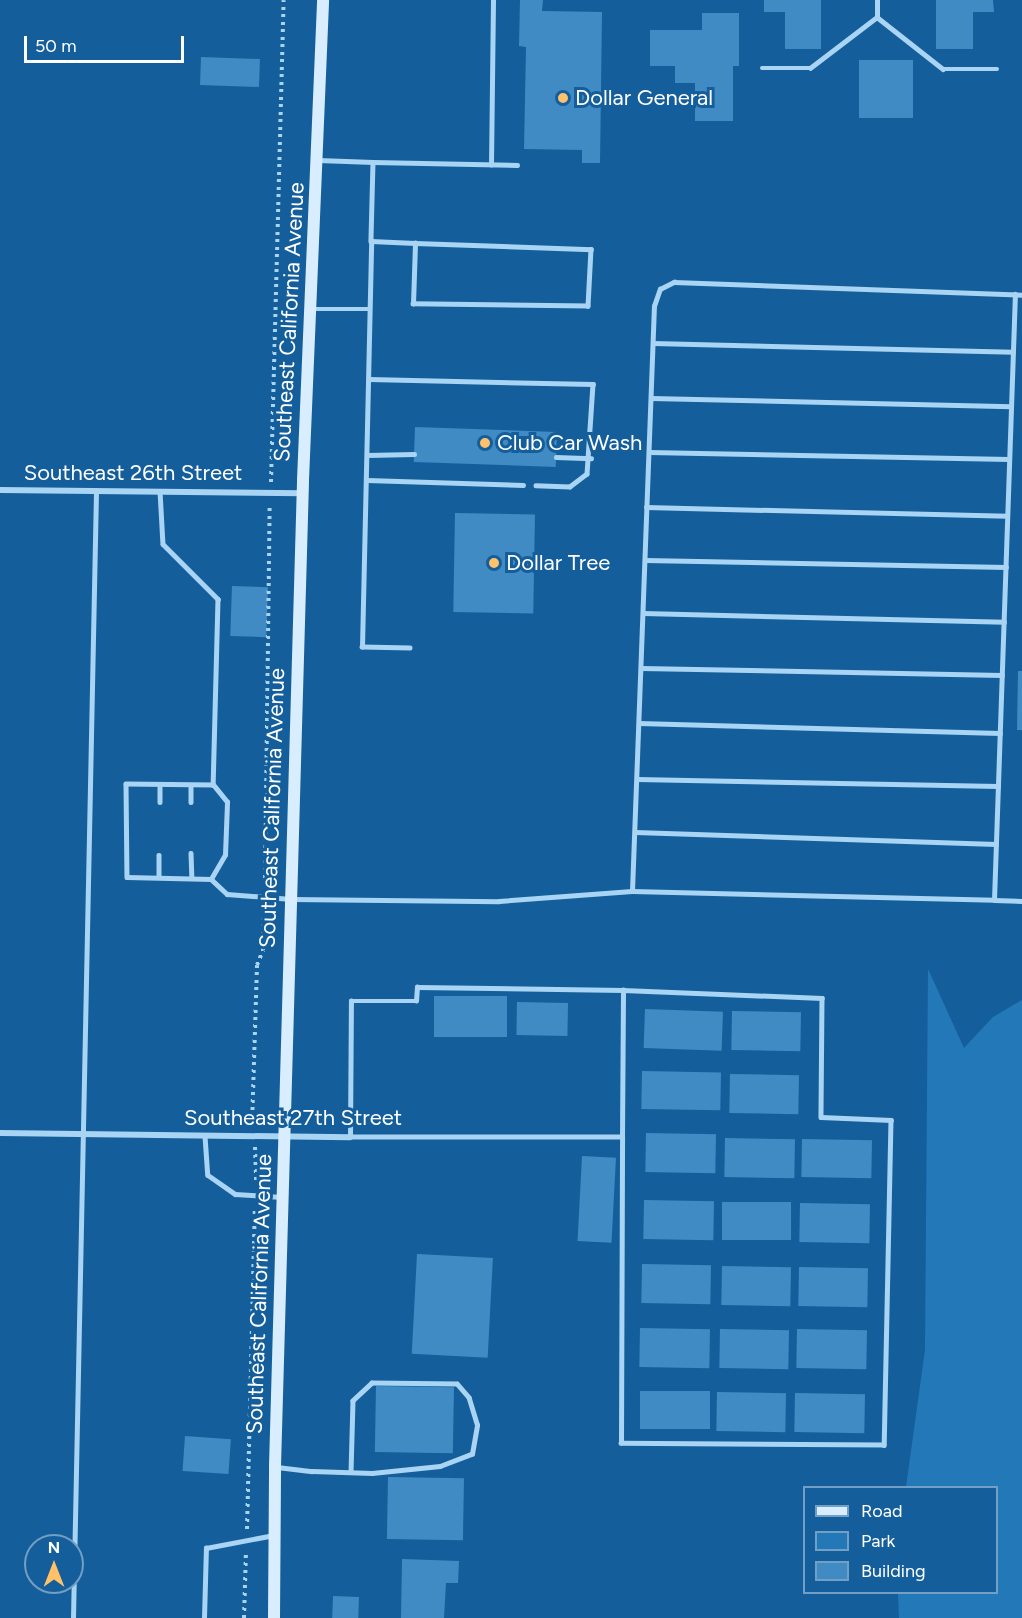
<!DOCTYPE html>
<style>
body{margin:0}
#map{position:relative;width:1022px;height:1618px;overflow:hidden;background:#145f9b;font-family:Figtree,sans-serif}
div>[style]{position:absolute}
.green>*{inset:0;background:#2379b8}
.building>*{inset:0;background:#418bc4;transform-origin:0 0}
.path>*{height:4px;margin-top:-2px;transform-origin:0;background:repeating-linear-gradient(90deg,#a9d4f3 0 3px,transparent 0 7.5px)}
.service>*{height:4.5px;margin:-2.25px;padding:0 2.25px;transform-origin:2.25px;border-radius:2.25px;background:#a9d4f3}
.minor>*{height:6px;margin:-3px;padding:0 3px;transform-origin:3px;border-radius:3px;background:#a9d4f3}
.secondary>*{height:12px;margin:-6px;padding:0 6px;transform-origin:6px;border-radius:6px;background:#d8edfd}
.dots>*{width:16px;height:16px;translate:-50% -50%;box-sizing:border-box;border:3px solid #145f9b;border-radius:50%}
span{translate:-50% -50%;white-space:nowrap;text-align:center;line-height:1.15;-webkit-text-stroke:6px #145f9b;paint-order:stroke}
.poi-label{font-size:22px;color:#fff}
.left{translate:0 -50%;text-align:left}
.street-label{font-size:22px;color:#fff}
.legend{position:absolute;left:803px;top:1486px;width:195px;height:108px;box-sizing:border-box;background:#145f9b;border:2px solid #729fc3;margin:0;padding:8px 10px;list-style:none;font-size:18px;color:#fff}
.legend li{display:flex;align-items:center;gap:12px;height:30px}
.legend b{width:30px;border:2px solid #729fc3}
.north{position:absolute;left:24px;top:1534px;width:60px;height:60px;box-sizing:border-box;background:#145f9b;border:2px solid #729fc3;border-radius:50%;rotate:0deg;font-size:16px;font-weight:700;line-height:24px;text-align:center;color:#fff}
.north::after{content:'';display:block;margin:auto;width:21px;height:27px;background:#ffc26b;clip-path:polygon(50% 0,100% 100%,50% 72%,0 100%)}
.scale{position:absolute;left:24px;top:36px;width:160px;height:27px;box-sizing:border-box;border:3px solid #fff;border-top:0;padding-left:8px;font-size:18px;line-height:21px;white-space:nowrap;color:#fff;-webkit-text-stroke:4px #145f9b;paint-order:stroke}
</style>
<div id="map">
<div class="green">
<div style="clip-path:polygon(928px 969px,964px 1048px,993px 1017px,1022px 1000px,1022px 1618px,899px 1618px,898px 1593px,996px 1592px,996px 1488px,906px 1487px,925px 1350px)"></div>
</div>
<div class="building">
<div style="clip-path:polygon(520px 0,543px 0,542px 11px,602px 12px,600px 163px,582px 163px,582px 150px,524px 149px,526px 47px,519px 46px)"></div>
<div style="clip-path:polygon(764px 0,821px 0,821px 49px,785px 49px,785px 12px,764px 12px)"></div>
<div style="clip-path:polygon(936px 0,993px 0,994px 12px,973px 12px,973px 49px,936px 49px)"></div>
<div style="clip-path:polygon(702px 13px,739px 13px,739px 66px,733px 66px,733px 121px,695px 121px,695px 83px,675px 83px,675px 66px,650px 66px,650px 30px,702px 30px)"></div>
<div style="left:201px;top:57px;width:59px;height:28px;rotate:2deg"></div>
<div style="left:913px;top:60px;width:58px;height:54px;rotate:90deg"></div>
<div style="left:415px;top:427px;width:142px;height:35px;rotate:2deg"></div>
<div style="left:455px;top:513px;width:80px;height:99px;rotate:1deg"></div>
<div style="left:232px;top:586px;width:36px;height:50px;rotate:2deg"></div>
<div style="clip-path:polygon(1018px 671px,1022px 671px,1022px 730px,1017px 730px)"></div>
<div style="left:434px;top:996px;width:73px;height:41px"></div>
<div style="left:517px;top:1002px;width:51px;height:33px;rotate:1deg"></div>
<div style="left:645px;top:1009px;width:78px;height:39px;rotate:2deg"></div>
<div style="left:732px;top:1011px;width:69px;height:39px;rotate:1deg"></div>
<div style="left:642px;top:1071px;width:79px;height:38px;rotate:1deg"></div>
<div style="left:730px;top:1074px;width:69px;height:39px;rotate:1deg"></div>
<div style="left:646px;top:1133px;width:70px;height:39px;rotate:1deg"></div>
<div style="left:725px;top:1138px;width:70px;height:39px;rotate:1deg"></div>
<div style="left:802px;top:1139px;width:70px;height:38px;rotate:1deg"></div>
<div style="left:582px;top:1156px;width:34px;height:85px;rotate:3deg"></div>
<div style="left:644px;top:1200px;width:70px;height:39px;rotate:1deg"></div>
<div style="left:722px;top:1202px;width:69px;height:38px"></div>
<div style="left:800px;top:1203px;width:70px;height:39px;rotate:1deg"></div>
<div style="left:417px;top:1254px;width:76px;height:100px;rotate:3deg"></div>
<div style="left:642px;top:1264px;width:69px;height:39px;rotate:1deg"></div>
<div style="left:722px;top:1266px;width:69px;height:39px;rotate:1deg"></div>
<div style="left:799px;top:1267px;width:69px;height:39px;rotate:1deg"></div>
<div style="left:640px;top:1328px;width:70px;height:39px;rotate:1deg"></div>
<div style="left:720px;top:1329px;width:69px;height:39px;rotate:1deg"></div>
<div style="left:797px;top:1329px;width:70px;height:39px;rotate:1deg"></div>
<div style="left:376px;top:1386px;width:78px;height:66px;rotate:1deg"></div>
<div style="left:640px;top:1391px;width:70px;height:38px"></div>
<div style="left:717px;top:1392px;width:69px;height:39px;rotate:1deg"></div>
<div style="left:795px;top:1393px;width:70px;height:39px;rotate:1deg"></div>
<div style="left:185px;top:1436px;width:46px;height:35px;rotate:4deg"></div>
<div style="left:388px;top:1477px;width:76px;height:62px;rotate:1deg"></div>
<div style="clip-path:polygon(402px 1559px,459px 1561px,458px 1583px,446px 1583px,444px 1618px,401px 1618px)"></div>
<div style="left:333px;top:1596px;width:26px;height:22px;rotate:2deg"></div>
</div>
<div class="path">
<div style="left:271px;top:482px;width:482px;rotate:-88.5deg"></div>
<div style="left:265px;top:886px;width:382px;rotate:-89.3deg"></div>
<div style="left:252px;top:1125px;width:160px;rotate:-88.2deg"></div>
<div style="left:257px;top:965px;width:16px;rotate:-68deg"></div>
<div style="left:263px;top:950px;width:41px;rotate:-88.6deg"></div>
<div style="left:255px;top:1147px;width:37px;rotate:88deg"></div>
<div style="left:247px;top:1529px;width:322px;rotate:-88.6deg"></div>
<div style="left:244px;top:1618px;width:67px;rotate:-88.3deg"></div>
</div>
<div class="service">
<div style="left:877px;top:17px;width:84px;rotate:38.2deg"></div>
<div style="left:943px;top:69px;width:54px"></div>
<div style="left:762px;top:68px;width:48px"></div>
<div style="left:810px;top:68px;width:84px;rotate:-37.3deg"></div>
<div style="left:877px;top:17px;width:17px;rotate:-90deg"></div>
<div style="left:318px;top:160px;width:55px;rotate:2.1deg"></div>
<div style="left:373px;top:162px;width:79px;rotate:91.5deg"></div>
<div style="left:373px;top:162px;width:144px;rotate:1.2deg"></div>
<div style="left:491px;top:165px;width:165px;rotate:-89.3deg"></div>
<div style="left:311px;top:309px;width:59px"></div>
<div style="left:653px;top:343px;width:360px;rotate:1.4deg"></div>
<div style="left:369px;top:379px;width:224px;rotate:1.3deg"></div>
<div style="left:593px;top:384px;width:90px;rotate:93.8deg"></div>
<div style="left:587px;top:474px;width:21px;rotate:143deg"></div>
<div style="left:570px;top:487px;width:34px;rotate:-178deg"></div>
<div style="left:651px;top:398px;width:360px;rotate:1.3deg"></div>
<div style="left:649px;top:452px;width:360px;rotate:1.1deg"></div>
<div style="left:367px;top:455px;width:47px;rotate:-1.2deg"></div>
<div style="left:556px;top:457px;width:35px;rotate:2deg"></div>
<div style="left:367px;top:480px;width:156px;rotate:1.8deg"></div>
<div style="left:160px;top:491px;width:53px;rotate:86.8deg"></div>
<div style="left:163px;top:544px;width:78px;rotate:45deg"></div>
<div style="left:218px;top:599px;width:186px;rotate:91.5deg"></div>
<div style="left:213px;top:785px;width:87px;rotate:-179.3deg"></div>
<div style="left:126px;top:784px;width:93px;rotate:89.4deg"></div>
<div style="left:127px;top:877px;width:84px;rotate:1.4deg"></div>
<div style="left:211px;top:879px;width:22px;rotate:43deg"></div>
<div style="left:227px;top:894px;width:64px;rotate:4.5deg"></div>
<div style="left:291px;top:899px;width:208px;rotate:0.6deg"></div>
<div style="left:499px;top:901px;width:133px;rotate:-4.3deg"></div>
<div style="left:632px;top:891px;width:362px;rotate:1.4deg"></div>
<div style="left:994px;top:900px;width:606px;rotate:-88.02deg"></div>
<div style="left:646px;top:507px;width:361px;rotate:1.4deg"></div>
<div style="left:645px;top:560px;width:361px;rotate:1.1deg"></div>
<div style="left:643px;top:613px;width:361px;rotate:1.4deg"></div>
<div style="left:410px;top:648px;width:48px;rotate:-178.8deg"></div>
<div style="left:362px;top:647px;width:406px;rotate:-88.7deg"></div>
<div style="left:371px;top:241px;width:44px;rotate:2.6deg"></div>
<div style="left:415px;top:243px;width:176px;rotate:2deg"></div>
<div style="left:591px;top:249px;width:57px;rotate:93deg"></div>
<div style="left:588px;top:306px;width:175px;rotate:-179.3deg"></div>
<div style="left:413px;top:304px;width:61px;rotate:-88.1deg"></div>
<div style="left:641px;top:668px;width:361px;rotate:1.1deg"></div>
<div style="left:639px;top:723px;width:361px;rotate:1.6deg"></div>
<div style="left:637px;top:779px;width:361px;rotate:1.1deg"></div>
<div style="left:160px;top:784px;width:18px;rotate:90deg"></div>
<div style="left:191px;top:785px;width:17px;rotate:90deg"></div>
<div style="left:635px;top:832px;width:361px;rotate:1.9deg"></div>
<div style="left:191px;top:853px;width:25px;rotate:88deg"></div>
<div style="left:159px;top:855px;width:22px;rotate:90deg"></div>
<div style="left:211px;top:879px;width:28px;rotate:-60deg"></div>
<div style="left:225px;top:855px;width:53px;rotate:-87.8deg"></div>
<div style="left:227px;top:802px;width:22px;rotate:-129deg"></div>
<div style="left:632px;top:891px;width:585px;rotate:-87.85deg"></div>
<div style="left:654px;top:306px;width:18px;rotate:-71deg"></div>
<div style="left:660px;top:289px;width:16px;rotate:-27deg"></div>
<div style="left:674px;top:282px;width:348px;rotate:2.1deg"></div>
<div style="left:994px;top:900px;width:28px;rotate:2deg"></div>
<div style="left:205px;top:1136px;width:39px;rotate:86deg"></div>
<div style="left:208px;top:1175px;width:33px;rotate:35deg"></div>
<div style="left:235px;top:1194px;width:47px;rotate:3.7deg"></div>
<div style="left:622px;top:1137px;width:272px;rotate:180deg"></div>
<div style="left:350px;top:1137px;width:136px;rotate:-89.6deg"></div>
<div style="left:351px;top:1001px;width:65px"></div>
<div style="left:416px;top:1001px;width:14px;rotate:-86deg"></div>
<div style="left:417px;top:987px;width:206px;rotate:0.8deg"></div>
<div style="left:623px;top:990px;width:199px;rotate:2.3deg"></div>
<div style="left:822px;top:998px;width:119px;rotate:90.5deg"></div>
<div style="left:821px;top:1117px;width:70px;rotate:2.5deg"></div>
<div style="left:891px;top:1120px;width:325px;rotate:91.2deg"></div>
<div style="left:884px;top:1445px;width:263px;rotate:-179.6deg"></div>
<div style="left:621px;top:1443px;width:306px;rotate:-89.8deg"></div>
<div style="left:622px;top:1137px;width:147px;rotate:-89.6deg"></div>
<div style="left:277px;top:1467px;width:35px;rotate:7deg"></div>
<div style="left:312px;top:1471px;width:60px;rotate:1.9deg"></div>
<div style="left:372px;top:1473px;width:68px;rotate:-5.9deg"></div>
<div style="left:440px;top:1466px;width:34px;rotate:-21deg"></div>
<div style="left:472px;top:1454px;width:29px;rotate:-80deg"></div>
<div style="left:477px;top:1425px;width:28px;rotate:-107deg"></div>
<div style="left:469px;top:1398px;width:18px;rotate:-131deg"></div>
<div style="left:457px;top:1384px;width:85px;rotate:-179.3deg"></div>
<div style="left:372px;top:1383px;width:26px;rotate:137deg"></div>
<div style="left:353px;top:1401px;width:71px;rotate:91.6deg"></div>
<div style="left:73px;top:1618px;width:1127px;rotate:-88.83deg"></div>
<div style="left:204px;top:1618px;width:70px;rotate:-88.4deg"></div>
<div style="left:206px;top:1548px;width:69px;rotate:-10.8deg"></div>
</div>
<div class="minor">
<div style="left:0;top:490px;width:302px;rotate:0.6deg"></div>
<div style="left:0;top:1133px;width:350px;rotate:0.7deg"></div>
</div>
<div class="secondary">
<div style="left:274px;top:1618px;width:152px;rotate:-89.6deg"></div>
<div style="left:275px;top:1466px;width:986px;rotate:-88.37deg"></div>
<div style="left:303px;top:480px;width:480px;rotate:-87.6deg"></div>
</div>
<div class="dots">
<div style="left:563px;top:98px;background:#ffc26b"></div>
<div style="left:485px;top:443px;background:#ffc26b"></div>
<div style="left:494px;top:563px;background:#ffc26b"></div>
</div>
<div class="poi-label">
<span class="left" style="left:575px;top:98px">Dollar General</span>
<span class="left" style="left:497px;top:443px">Club Car Wash</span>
<span class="left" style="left:506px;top:563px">Dollar Tree</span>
</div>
<div class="street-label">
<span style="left:289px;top:322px;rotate:-87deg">Southeast California Avenue</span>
<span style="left:133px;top:473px">Southeast 26th Street</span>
<span style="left:272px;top:808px;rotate:-88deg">Southeast California Avenue</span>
<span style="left:293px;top:1118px">Southeast 27th Street</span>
<span style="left:259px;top:1294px;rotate:-88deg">Southeast California Avenue</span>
</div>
<ul class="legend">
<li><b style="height:8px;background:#d8edfd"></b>Road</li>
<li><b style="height:16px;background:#2379b8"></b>Park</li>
<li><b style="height:16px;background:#418bc4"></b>Building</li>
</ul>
<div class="north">N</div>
<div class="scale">50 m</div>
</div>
